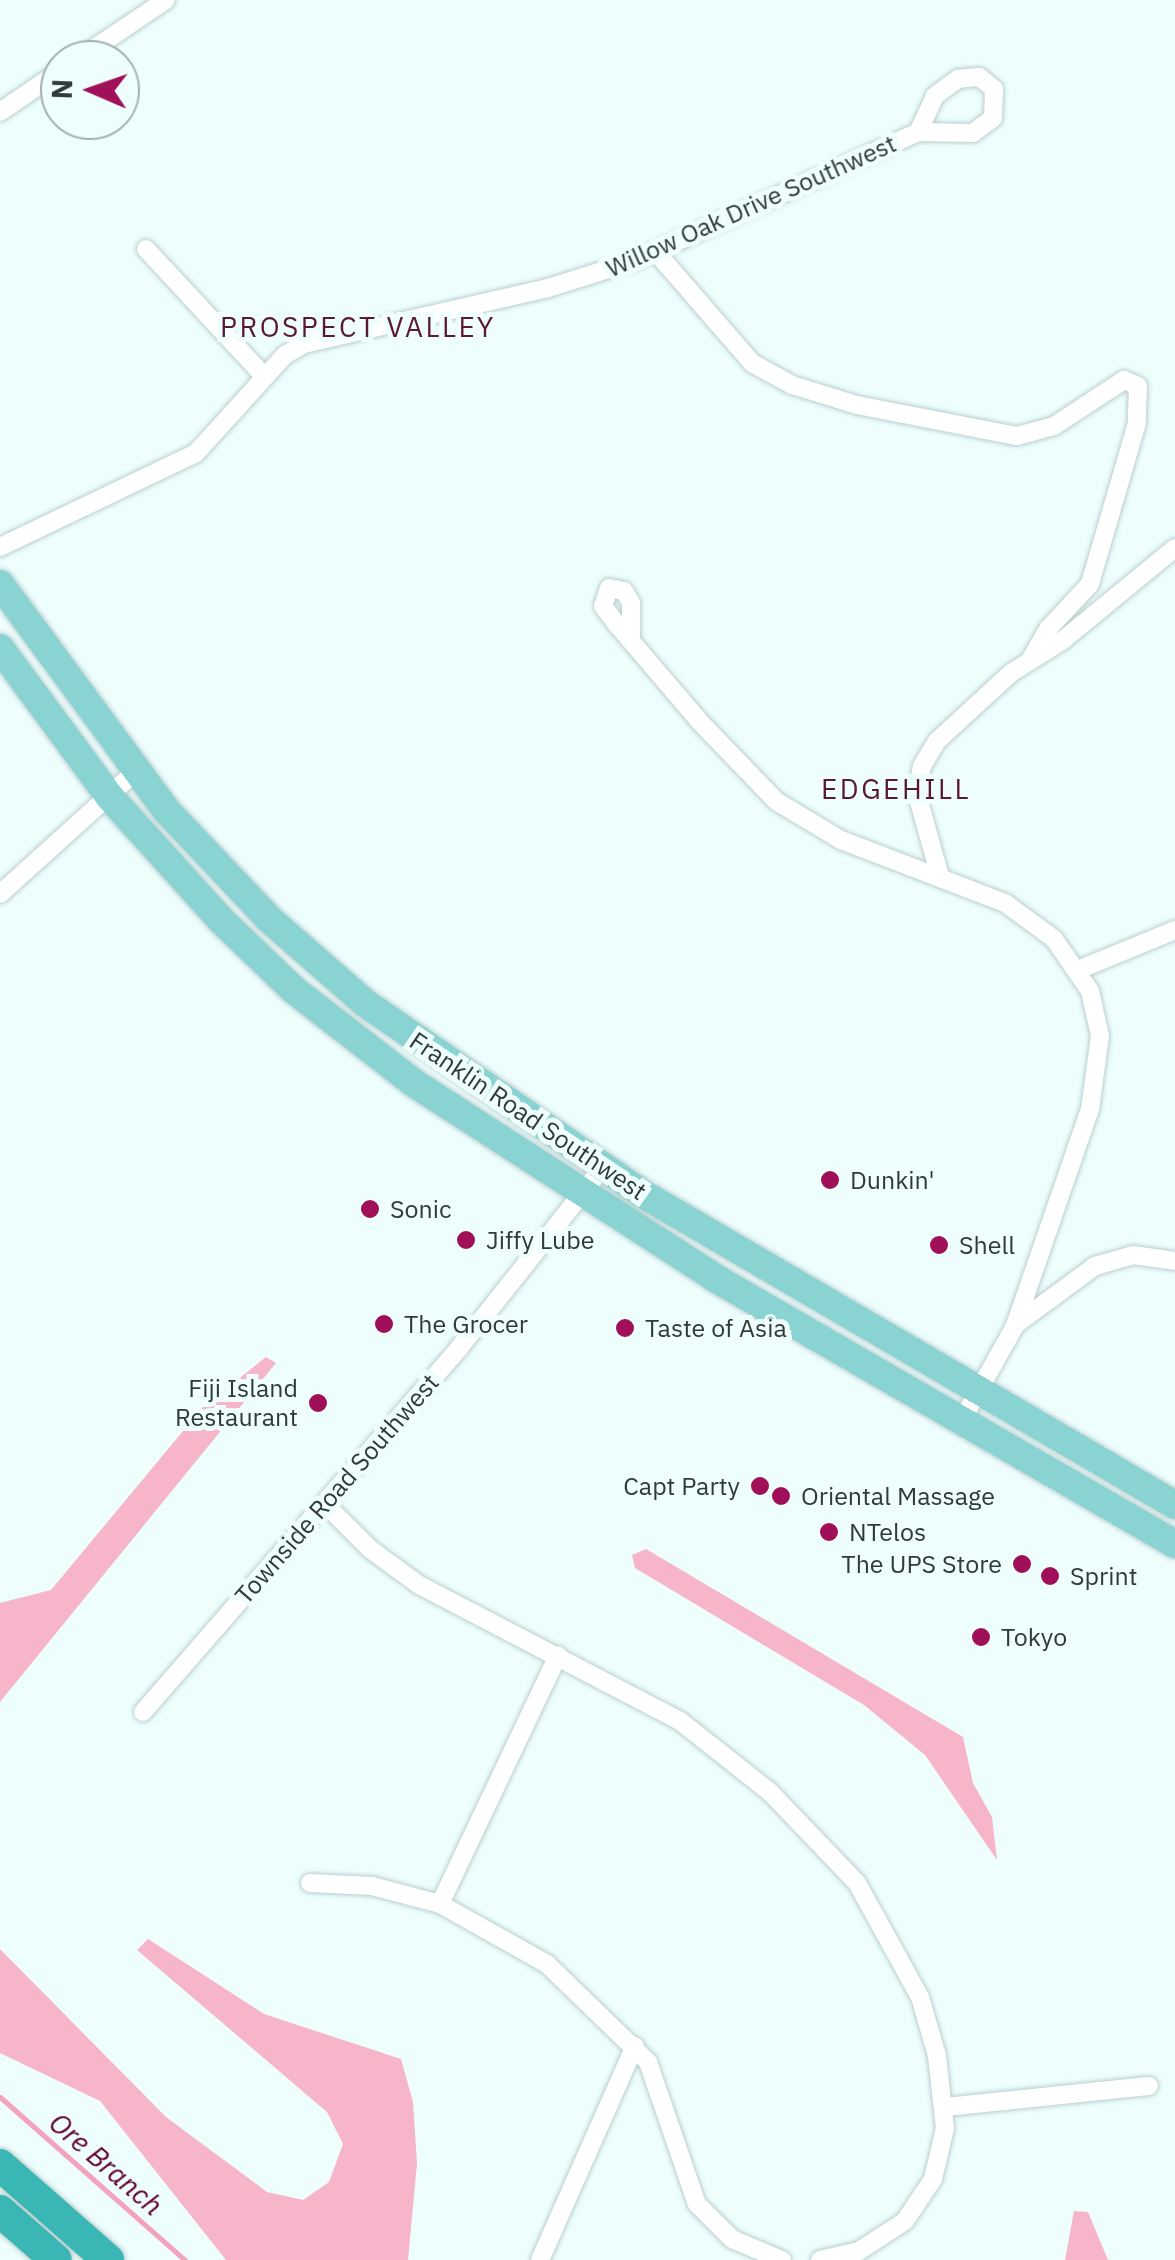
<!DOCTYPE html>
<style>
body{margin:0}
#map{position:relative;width:1175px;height:2260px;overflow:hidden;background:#edfefd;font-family:"IBM Plex Sans",sans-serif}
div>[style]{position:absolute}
.forest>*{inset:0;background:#f7b5ca}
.stream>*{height:5px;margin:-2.5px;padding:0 2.5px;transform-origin:2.5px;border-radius:2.5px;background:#f4a3be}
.roads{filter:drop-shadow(0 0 2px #bacfce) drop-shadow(0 0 2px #bacfce)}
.street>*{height:18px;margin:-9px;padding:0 9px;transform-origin:9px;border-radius:9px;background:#fff}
.primary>*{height:28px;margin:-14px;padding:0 14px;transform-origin:14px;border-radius:14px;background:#89d3d3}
.highway>*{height:32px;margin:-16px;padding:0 16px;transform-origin:16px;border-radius:16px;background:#3ab6b5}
.dots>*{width:28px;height:28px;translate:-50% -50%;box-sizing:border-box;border:5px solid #edfefd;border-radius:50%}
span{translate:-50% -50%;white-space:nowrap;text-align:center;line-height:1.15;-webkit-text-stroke:10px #edfefd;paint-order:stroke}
.street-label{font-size:25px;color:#313939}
.poi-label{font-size:25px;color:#313939}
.left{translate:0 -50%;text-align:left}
.right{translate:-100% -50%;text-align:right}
.neighbourhood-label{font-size:28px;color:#5a1834;letter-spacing:2.5px}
.water-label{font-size:28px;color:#610032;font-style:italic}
.north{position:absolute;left:40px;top:40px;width:100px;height:100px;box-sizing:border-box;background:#edfefd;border:2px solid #a2afaf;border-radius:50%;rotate:272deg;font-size:28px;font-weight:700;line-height:40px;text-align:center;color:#313939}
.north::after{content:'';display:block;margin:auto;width:35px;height:45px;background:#a01058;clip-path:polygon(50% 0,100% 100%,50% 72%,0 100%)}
</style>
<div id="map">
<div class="forest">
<div style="clip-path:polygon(266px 1357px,276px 1363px,0 1702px,0 1603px,51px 1590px,203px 1407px)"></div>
<div style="clip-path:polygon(646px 1549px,963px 1737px,973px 1783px,992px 1817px,997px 1860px,925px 1755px,864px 1705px,635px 1568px,632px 1555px)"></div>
<div style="clip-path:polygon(148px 1939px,264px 2014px,401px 2059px,413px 2102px,417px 2163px,408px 2260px,226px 2260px,100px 2101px,0 2053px,0 1949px,166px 2117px,267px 2192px,303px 2200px,329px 2182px,343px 2144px,327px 2112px,137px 1950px)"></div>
<div style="clip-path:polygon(1074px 2211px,1088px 2212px,1108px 2260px,1065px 2260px)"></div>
</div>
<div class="stream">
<div style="left:0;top:2097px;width:247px;rotate:41.4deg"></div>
</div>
<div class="roads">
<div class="street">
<div style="left:77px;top:60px;width:107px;rotate:-34deg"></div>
<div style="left:0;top:112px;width:73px;rotate:-34.3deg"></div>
<div style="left:146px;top:249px;width:173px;rotate:47.1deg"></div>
<div style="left:656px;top:252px;width:147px;rotate:49.1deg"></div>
<div style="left:752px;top:363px;width:46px;rotate:28.8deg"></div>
<div style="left:792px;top:385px;width:68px;rotate:17.1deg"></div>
<div style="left:857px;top:405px;width:163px;rotate:11deg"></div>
<div style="left:1017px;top:436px;width:38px;rotate:-15deg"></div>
<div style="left:1054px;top:426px;width:84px;rotate:-33.3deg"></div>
<div style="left:1124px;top:380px;width:15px;rotate:23deg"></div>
<div style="left:1138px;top:386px;width:37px;rotate:92deg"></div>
<div style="left:1137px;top:423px;width:168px;rotate:106.3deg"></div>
<div style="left:1090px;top:584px;width:62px;rotate:133deg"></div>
<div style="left:1048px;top:629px;width:36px;rotate:120deg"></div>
<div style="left:0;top:547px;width:217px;rotate:-25.6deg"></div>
<div style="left:196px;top:453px;width:132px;rotate:-47.8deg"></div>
<div style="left:285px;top:355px;width:22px;rotate:-30deg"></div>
<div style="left:304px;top:344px;width:247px;rotate:-12.9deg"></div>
<div style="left:545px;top:289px;width:93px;rotate:-17.5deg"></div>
<div style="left:634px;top:261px;width:312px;rotate:-24.4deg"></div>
<div style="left:918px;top:132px;width:55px;rotate:1deg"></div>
<div style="left:973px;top:133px;width:25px;rotate:-37deg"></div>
<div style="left:993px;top:118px;width:29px;rotate:-88deg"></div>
<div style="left:994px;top:89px;width:19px;rotate:-141deg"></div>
<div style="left:979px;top:77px;width:21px;rotate:175deg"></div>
<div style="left:958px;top:79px;width:29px;rotate:144deg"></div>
<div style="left:935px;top:96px;width:40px;rotate:115deg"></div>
<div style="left:631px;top:641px;width:38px;rotate:-90deg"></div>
<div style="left:631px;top:603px;width:14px;rotate:-120deg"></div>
<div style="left:624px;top:591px;width:15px;rotate:-169deg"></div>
<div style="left:609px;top:588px;width:19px;rotate:108deg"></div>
<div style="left:603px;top:606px;width:26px;rotate:53deg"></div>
<div style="left:619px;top:627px;width:126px;rotate:49.5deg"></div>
<div style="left:701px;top:723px;width:108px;rotate:46.1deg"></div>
<div style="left:776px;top:801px;width:76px;rotate:31deg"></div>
<div style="left:841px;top:840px;width:176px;rotate:21deg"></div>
<div style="left:1005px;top:903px;width:61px;rotate:36.3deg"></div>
<div style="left:1054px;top:939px;width:63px;rotate:55.3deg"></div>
<div style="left:1090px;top:991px;width:46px;rotate:77.5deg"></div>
<div style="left:1100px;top:1036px;width:74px;rotate:97.8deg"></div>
<div style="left:1090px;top:1109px;width:230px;rotate:109.1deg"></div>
<div style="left:1015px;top:1326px;width:110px;rotate:119.4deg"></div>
<div style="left:939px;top:873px;width:82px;rotate:-105.6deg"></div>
<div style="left:917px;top:794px;width:28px;rotate:-80deg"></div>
<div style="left:922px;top:766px;width:29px;rotate:-59deg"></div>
<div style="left:937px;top:741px;width:100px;rotate:-42.6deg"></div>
<div style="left:1011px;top:673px;width:62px;rotate:-32.4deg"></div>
<div style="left:1063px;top:640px;width:145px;rotate:-39.4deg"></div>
<div style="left:0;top:894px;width:182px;rotate:-42.1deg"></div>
<div style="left:1078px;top:970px;width:105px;rotate:-22.4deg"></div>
<div style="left:1015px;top:1325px;width:99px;rotate:-36.4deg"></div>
<div style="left:1095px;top:1266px;width:40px;rotate:-16deg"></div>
<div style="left:1133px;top:1255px;width:42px;rotate:8.1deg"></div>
<div style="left:324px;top:1503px;width:65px;rotate:45deg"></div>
<div style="left:370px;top:1549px;width:61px;rotate:36.3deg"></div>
<div style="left:419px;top:1585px;width:294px;rotate:27.5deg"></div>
<div style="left:680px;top:1721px;width:115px;rotate:38.3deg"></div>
<div style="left:770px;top:1792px;width:126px;rotate:46.3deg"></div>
<div style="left:857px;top:1883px;width:130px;rotate:61.1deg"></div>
<div style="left:920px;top:1997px;width:61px;rotate:73.9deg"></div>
<div style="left:937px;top:2056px;width:72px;rotate:83.7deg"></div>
<div style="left:945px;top:2128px;width:52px;rotate:103.2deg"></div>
<div style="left:933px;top:2179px;width:50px;rotate:123.7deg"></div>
<div style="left:905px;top:2221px;width:55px;rotate:146.9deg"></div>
<div style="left:859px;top:2251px;width:40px;rotate:167deg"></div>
<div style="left:143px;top:1712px;width:482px;rotate:-49deg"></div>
<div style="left:459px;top:1348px;width:230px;rotate:-51.5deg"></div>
<div style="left:310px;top:1883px;width:62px;rotate:2.8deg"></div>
<div style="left:372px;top:1886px;width:70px;rotate:14.8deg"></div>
<div style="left:440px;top:1904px;width:123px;rotate:29.3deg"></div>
<div style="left:547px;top:1964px;width:141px;rotate:44.1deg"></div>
<div style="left:648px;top:2062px;width:150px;rotate:71deg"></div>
<div style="left:697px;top:2204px;width:49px;rotate:45deg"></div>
<div style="left:732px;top:2239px;width:54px;rotate:22.8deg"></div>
<div style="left:440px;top:1904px;width:275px;rotate:-64.6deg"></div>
<div style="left:945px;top:2107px;width:205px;rotate:-5.9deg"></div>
<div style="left:540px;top:2260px;width:234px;rotate:-66.1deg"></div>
</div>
<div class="primary">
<div style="left:0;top:584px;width:280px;rotate:53.7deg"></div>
<div style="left:166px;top:810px;width:150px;rotate:46.6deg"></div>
<div style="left:269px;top:919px;width:128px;rotate:41.2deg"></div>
<div style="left:365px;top:1003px;width:337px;rotate:34.5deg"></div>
<div style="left:643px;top:1194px;width:616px;rotate:30.31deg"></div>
<div style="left:0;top:648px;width:184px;rotate:53.6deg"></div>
<div style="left:109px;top:796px;width:167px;rotate:47.9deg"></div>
<div style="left:221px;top:920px;width:101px;rotate:43.8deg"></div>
<div style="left:294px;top:990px;width:152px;rotate:37.8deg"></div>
<div style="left:414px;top:1083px;width:359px;rotate:32.9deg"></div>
<div style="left:715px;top:1278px;width:531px;rotate:30.04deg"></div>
</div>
<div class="highway">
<div style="left:0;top:2165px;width:144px;rotate:41.3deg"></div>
<div style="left:0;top:2211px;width:74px;rotate:41.2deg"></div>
</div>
</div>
<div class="dots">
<div style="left:830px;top:1180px;background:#a01058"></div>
<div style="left:370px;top:1209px;background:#a01058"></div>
<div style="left:466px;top:1240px;background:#a01058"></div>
<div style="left:939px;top:1245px;background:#a01058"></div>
<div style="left:384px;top:1324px;background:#a01058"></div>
<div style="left:625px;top:1328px;background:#a01058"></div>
<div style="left:318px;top:1403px;background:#a01058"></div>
<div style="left:760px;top:1486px;background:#a01058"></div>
<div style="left:781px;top:1496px;background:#a01058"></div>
<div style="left:829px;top:1532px;background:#a01058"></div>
<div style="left:1022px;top:1564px;background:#a01058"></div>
<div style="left:1050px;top:1576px;background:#a01058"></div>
<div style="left:981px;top:1637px;background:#a01058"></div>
</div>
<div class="street-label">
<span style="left:751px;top:206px;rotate:-24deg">Willow Oak Drive Southwest</span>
<span style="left:528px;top:1116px;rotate:34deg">Franklin Road Southwest</span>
<span style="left:337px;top:1489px;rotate:-49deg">Townside Road Southwest</span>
</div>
<div class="poi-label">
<span class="left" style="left:850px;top:1180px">Dunkin'</span>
<span class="left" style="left:390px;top:1209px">Sonic</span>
<span class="left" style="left:486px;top:1240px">Jiffy Lube</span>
<span class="left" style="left:959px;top:1245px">Shell</span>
<span class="left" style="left:404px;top:1324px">The Grocer</span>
<span class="left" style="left:645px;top:1328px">Taste of Asia</span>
<span class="right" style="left:298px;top:1403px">Fiji Island<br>Restaurant</span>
<span class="right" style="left:740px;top:1486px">Capt Party</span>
<span class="left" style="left:801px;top:1496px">Oriental Massage</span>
<span class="left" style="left:849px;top:1532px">NTelos</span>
<span class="right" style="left:1002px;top:1564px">The UPS Store</span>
<span class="left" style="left:1070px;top:1576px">Sprint</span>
<span class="left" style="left:1001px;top:1637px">Tokyo</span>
</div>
<div class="neighbourhood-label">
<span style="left:358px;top:327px">PROSPECT VALLEY</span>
<span style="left:896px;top:789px">EDGEHILL</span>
</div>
<div class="water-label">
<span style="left:106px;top:2164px;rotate:41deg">Ore Branch</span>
</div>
<div class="north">N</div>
</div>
